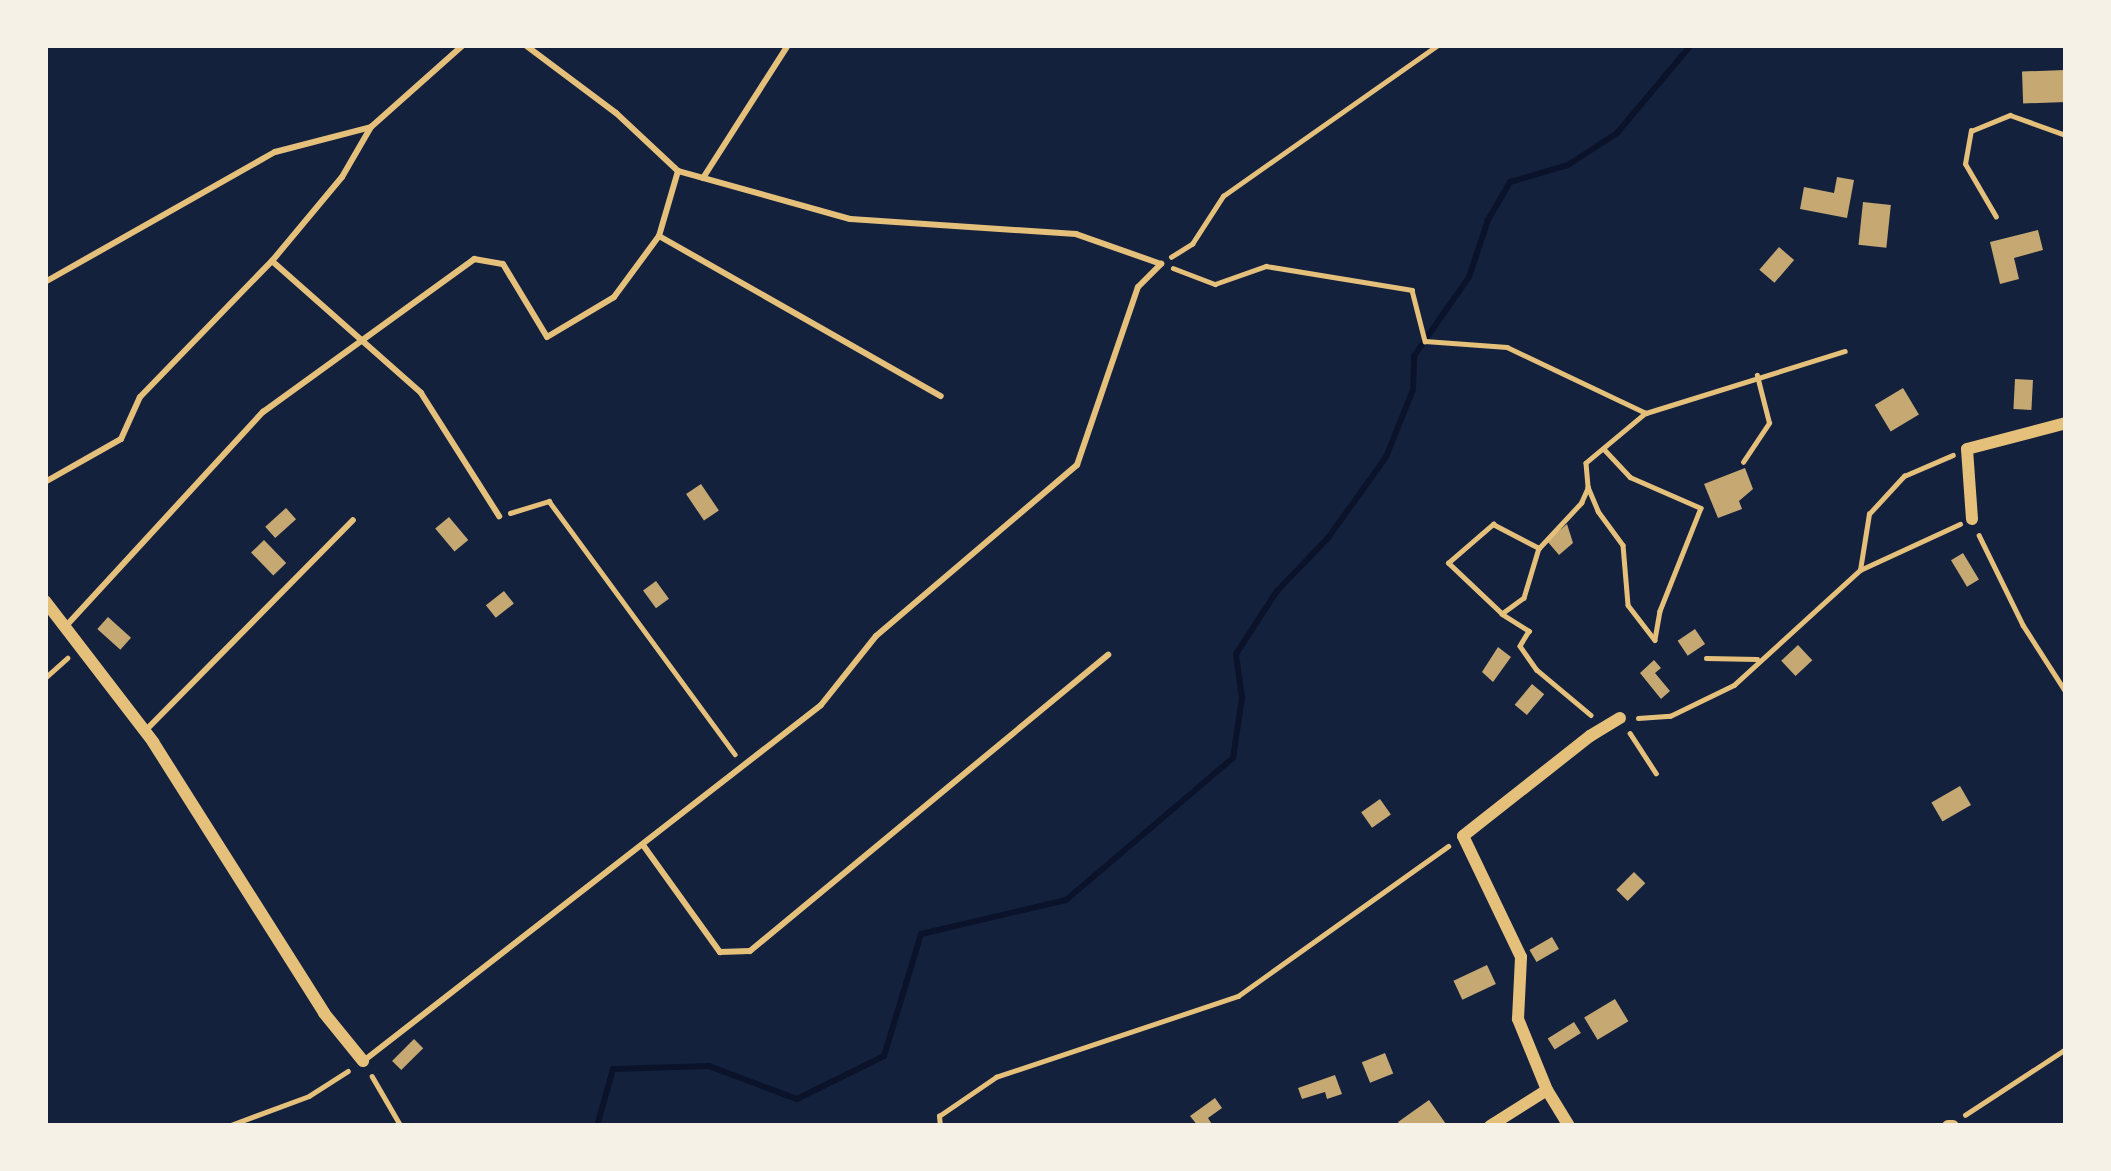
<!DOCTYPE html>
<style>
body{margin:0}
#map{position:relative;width:2111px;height:1171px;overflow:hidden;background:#14213d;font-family:Manrope,sans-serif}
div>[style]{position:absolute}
.stream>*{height:6px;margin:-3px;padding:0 3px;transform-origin:3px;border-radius:3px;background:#0b132b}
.building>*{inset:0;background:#c6a872;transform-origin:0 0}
.path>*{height:4.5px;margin:-2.25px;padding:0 2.25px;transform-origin:2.25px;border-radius:2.25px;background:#e5c07b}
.service>*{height:6px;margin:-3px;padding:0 3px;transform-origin:3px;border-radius:3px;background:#e5c07b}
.minor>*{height:12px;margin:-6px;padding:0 6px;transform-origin:6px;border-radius:6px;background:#e5c07b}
span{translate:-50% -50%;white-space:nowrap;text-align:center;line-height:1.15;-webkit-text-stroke:9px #f6f1e7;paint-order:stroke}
.frame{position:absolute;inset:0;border:48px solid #f6f1e7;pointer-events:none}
</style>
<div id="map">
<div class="stream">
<div style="left:597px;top:1126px;width:59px;rotate:-74.3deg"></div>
<div style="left:613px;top:1069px;width:96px;rotate:-1.8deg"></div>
<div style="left:709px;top:1066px;width:94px;rotate:20.6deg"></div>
<div style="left:797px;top:1099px;width:97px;rotate:-26.3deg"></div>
<div style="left:884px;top:1056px;width:127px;rotate:-73.1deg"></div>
<div style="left:921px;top:934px;width:149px;rotate:-13.2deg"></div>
<div style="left:1066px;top:900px;width:219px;rotate:-40.4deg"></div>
<div style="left:1233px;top:758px;width:61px;rotate:-81.5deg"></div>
<div style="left:1242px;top:698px;width:44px;rotate:-97.8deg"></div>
<div style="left:1236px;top:654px;width:75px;rotate:-56.9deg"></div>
<div style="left:1277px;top:591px;width:74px;rotate:-46.1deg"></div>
<div style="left:1328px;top:538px;width:100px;rotate:-54.4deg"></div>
<div style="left:1386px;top:457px;width:72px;rotate:-68.1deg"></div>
<div style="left:1413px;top:390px;width:34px;rotate:-88deg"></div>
<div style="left:1414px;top:356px;width:96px;rotate:-55.2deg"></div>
<div style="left:1469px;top:277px;width:60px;rotate:-71.6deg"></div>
<div style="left:1488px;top:220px;width:44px;rotate:-59.9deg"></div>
<div style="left:1510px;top:182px;width:60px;rotate:-16.3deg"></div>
<div style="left:1568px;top:165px;width:59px;rotate:-33.1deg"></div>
<div style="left:1617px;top:133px;width:115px;rotate:-49.9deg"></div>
</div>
<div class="building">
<div style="left:2065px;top:70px;width:32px;height:43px;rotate:88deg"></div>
<div style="clip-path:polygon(1837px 177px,1854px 180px,1847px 218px,1800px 209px,1804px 187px,1834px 193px)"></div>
<div style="left:1863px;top:202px;width:28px;height:43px;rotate:6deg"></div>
<div style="clip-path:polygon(2038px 230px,2043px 250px,2014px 258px,2019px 279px,2000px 284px,1990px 242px)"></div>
<div style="left:1779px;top:247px;width:20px;height:30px;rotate:41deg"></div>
<div style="left:2015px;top:379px;width:18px;height:30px;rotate:3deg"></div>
<div style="left:1903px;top:388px;width:31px;height:33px;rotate:59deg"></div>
<div style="clip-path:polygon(1745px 468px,1753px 489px,1739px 501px,1742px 509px,1718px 518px,1704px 484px)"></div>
<div style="left:701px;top:484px;width:32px;height:18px;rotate:56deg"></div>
<div style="left:286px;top:508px;width:15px;height:28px;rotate:48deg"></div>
<div style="left:449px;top:517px;width:30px;height:18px;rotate:50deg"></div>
<div style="clip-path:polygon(1567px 524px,1573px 543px,1559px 555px,1547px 541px)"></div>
<div style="left:264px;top:540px;width:32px;height:18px;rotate:46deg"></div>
<div style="left:1963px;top:553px;width:31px;height:14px;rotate:59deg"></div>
<div style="left:656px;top:581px;width:22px;height:16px;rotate:54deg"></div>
<div style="left:504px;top:591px;width:16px;height:23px;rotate:52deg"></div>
<div style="left:108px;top:617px;width:31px;height:16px;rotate:42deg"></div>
<div style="left:1695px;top:629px;width:18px;height:21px;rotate:56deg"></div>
<div style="left:1798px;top:645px;width:21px;height:23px;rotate:47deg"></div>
<div style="clip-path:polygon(1498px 647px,1511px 657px,1493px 682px,1482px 672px)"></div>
<div style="clip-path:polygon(1654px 660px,1661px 668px,1655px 673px,1670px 691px,1661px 699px,1640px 673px)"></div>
<div style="left:1532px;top:684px;width:16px;height:27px;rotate:40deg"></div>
<div style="left:1960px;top:786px;width:22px;height:33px;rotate:60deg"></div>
<div style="left:1380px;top:799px;width:19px;height:23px;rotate:55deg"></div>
<div style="left:1634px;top:872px;width:16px;height:25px;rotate:45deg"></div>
<div style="left:1552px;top:937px;width:14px;height:26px;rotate:60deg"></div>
<div style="left:1487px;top:965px;width:21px;height:37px;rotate:65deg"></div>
<div style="left:1615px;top:999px;width:26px;height:36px;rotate:59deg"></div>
<div style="left:1574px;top:1022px;width:13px;height:31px;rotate:58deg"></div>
<div style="left:414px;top:1039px;width:13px;height:31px;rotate:45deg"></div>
<div style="left:1385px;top:1053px;width:22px;height:25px;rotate:68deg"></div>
<div style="clip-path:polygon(1335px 1075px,1342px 1094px,1327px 1099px,1325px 1092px,1302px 1099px,1298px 1088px)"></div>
<div style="clip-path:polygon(1215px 1098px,1222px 1108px,1208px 1118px,1213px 1126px,1198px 1126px,1190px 1116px)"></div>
<div style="clip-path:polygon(1429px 1100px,1446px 1124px,1401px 1126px,1398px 1122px)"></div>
</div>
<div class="path">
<div style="left:1996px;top:217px;width:61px;rotate:-120.3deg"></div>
<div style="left:1965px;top:164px;width:34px;rotate:-80deg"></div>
<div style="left:1971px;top:131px;width:42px;rotate:-22.3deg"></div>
<div style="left:2010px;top:115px;width:59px;rotate:19.7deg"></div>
<div style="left:1171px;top:257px;width:25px;rotate:-32deg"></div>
<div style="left:1192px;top:244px;width:57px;rotate:-57.1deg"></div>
<div style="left:1223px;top:196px;width:263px;rotate:-35.1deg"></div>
<div style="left:1173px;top:268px;width:45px;rotate:20.9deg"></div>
<div style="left:1215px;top:284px;width:54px;rotate:-19.4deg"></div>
<div style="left:1266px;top:266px;width:148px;rotate:9.3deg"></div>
<div style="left:1412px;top:290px;width:53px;rotate:75.7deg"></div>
<div style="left:1425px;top:341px;width:82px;rotate:4.2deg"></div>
<div style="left:1507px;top:347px;width:154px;rotate:25.4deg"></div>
<div style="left:1646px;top:413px;width:208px;rotate:-17.3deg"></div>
<div style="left:1646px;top:413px;width:78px;rotate:140.2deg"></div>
<div style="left:1586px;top:463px;width:24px;rotate:85deg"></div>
<div style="left:1588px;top:487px;width:26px;rotate:67deg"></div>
<div style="left:1598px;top:511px;width:42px;rotate:53.7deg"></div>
<div style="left:1623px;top:545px;width:60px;rotate:85.2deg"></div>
<div style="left:1628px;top:605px;width:44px;rotate:52.4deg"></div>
<div style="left:1604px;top:449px;width:38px;rotate:47deg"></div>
<div style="left:1630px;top:477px;width:77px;rotate:23.6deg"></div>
<div style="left:1701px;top:508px;width:111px;rotate:111.7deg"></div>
<div style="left:1660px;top:611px;width:29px;rotate:100deg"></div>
<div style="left:1743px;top:462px;width:47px;rotate:-56.3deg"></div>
<div style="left:1769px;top:423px;width:49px;rotate:-104.3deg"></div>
<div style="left:510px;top:513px;width:41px;rotate:-17.1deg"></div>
<div style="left:549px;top:501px;width:314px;rotate:53.7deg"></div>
<div style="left:1979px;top:535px;width:100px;rotate:63.9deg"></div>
<div style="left:2023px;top:625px;width:80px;rotate:57.3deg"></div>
<div style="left:1539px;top:548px;width:52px;rotate:106.7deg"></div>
<div style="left:1524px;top:598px;width:27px;rotate:144deg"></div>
<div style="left:1502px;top:614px;width:74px;rotate:-136.6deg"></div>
<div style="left:1448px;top:563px;width:60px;rotate:-40.9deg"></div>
<div style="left:1493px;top:524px;width:52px;rotate:27.6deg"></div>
<div style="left:1539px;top:548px;width:62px;rotate:-47deg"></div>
<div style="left:1581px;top:503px;width:17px;rotate:-66deg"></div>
<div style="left:1860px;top:570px;width:57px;rotate:-80.9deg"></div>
<div style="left:1869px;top:514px;width:52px;rotate:-47.4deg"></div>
<div style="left:1904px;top:476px;width:53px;rotate:-23.2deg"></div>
<div style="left:1502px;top:614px;width:32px;rotate:32deg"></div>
<div style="left:1529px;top:631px;width:17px;rotate:121deg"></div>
<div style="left:1520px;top:646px;width:29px;rotate:55deg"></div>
<div style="left:1537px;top:670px;width:70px;rotate:39.8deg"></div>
<div style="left:1706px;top:658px;width:51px;rotate:1.1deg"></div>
<div style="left:45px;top:678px;width:30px;rotate:-42deg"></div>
<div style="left:1638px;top:718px;width:32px;rotate:-4deg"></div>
<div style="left:1670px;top:716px;width:71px;rotate:-25.8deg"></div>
<div style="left:1734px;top:685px;width:171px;rotate:-42.4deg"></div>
<div style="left:1860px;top:570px;width:110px;rotate:-24.7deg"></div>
<div style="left:1630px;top:733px;width:48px;rotate:57deg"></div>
<div style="left:372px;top:1076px;width:58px;rotate:59.9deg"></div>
<div style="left:1965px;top:1115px;width:121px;rotate:-33.2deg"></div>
<div style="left:228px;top:1126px;width:86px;rotate:-20.3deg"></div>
<div style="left:309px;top:1096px;width:46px;rotate:-32.7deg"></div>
<div style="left:940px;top:1126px;width:10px;rotate:-96deg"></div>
<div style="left:939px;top:1116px;width:69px;rotate:-34.4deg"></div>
<div style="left:996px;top:1077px;width:255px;rotate:-18.5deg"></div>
<div style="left:1238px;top:996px;width:258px;rotate:-35.5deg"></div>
</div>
<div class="service">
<div style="left:678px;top:171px;width:68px;rotate:106.3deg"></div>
<div style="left:659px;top:236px;width:324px;rotate:29.6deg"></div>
<div style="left:703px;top:178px;width:158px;rotate:-57.4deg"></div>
<div style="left:272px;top:261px;width:199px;rotate:41.5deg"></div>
<div style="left:421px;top:393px;width:146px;rotate:57.6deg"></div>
<div style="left:45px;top:282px;width:264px;rotate:-29.5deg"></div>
<div style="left:275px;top:152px;width:99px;rotate:-14.6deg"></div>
<div style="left:371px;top:127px;width:123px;rotate:-41.7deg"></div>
<div style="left:45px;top:482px;width:87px;rotate:-29.5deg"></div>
<div style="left:121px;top:439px;width:46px;rotate:-65.7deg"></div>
<div style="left:140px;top:397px;width:190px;rotate:-45.9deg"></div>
<div style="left:272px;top:261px;width:109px;rotate:-50.2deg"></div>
<div style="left:342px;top:177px;width:58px;rotate:-59.9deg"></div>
<div style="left:66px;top:626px;width:291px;rotate:-47.4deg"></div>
<div style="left:263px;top:412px;width:261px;rotate:-35.9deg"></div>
<div style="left:474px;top:259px;width:29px;rotate:10deg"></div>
<div style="left:503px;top:264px;width:85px;rotate:58.9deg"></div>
<div style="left:547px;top:337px;width:78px;rotate:-30.8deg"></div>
<div style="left:614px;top:297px;width:76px;rotate:-53.6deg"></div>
<div style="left:145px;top:731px;width:296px;rotate:-45.4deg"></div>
<div style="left:643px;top:845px;width:132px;rotate:54.3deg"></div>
<div style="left:720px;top:952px;width:30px;rotate:-2deg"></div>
<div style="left:750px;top:951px;width:465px;rotate:-39.6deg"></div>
<div style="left:366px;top:1059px;width:576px;rotate:-37.88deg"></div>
<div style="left:821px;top:705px;width:88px;rotate:-51.4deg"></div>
<div style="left:876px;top:636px;width:264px;rotate:-40.4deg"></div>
<div style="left:1077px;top:465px;width:188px;rotate:-71.1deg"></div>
<div style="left:1138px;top:287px;width:33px;rotate:-45deg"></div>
<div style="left:1161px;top:264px;width:90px;rotate:-160.6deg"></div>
<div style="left:1076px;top:234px;width:226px;rotate:-176.2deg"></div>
<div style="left:850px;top:219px;width:179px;rotate:-164.4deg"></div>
<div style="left:678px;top:171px;width:85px;rotate:-136.9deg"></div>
<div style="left:616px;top:113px;width:114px;rotate:-143.2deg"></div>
</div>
<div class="minor">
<div style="left:1972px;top:519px;width:70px;rotate:-94.1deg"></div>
<div style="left:1967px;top:449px;width:102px;rotate:-14.7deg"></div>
<div style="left:45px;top:601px;width:178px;rotate:52.5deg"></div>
<div style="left:153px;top:742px;width:320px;rotate:57.7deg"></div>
<div style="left:324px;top:1013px;width:62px;rotate:50.9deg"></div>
<div style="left:1490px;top:1126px;width:67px;rotate:-32.3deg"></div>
<div style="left:1569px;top:1126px;width:42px;rotate:-121.4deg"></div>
<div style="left:1547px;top:1090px;width:77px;rotate:-112.2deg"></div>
<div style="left:1518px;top:1019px;width:62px;rotate:-87.2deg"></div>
<div style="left:1521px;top:957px;width:134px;rotate:-115.6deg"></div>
<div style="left:1463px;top:836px;width:162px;rotate:-38.2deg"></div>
<div style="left:1590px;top:736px;width:35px;rotate:-31deg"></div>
<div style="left:1948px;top:1126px;width:5px"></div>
</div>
<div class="frame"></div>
</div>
